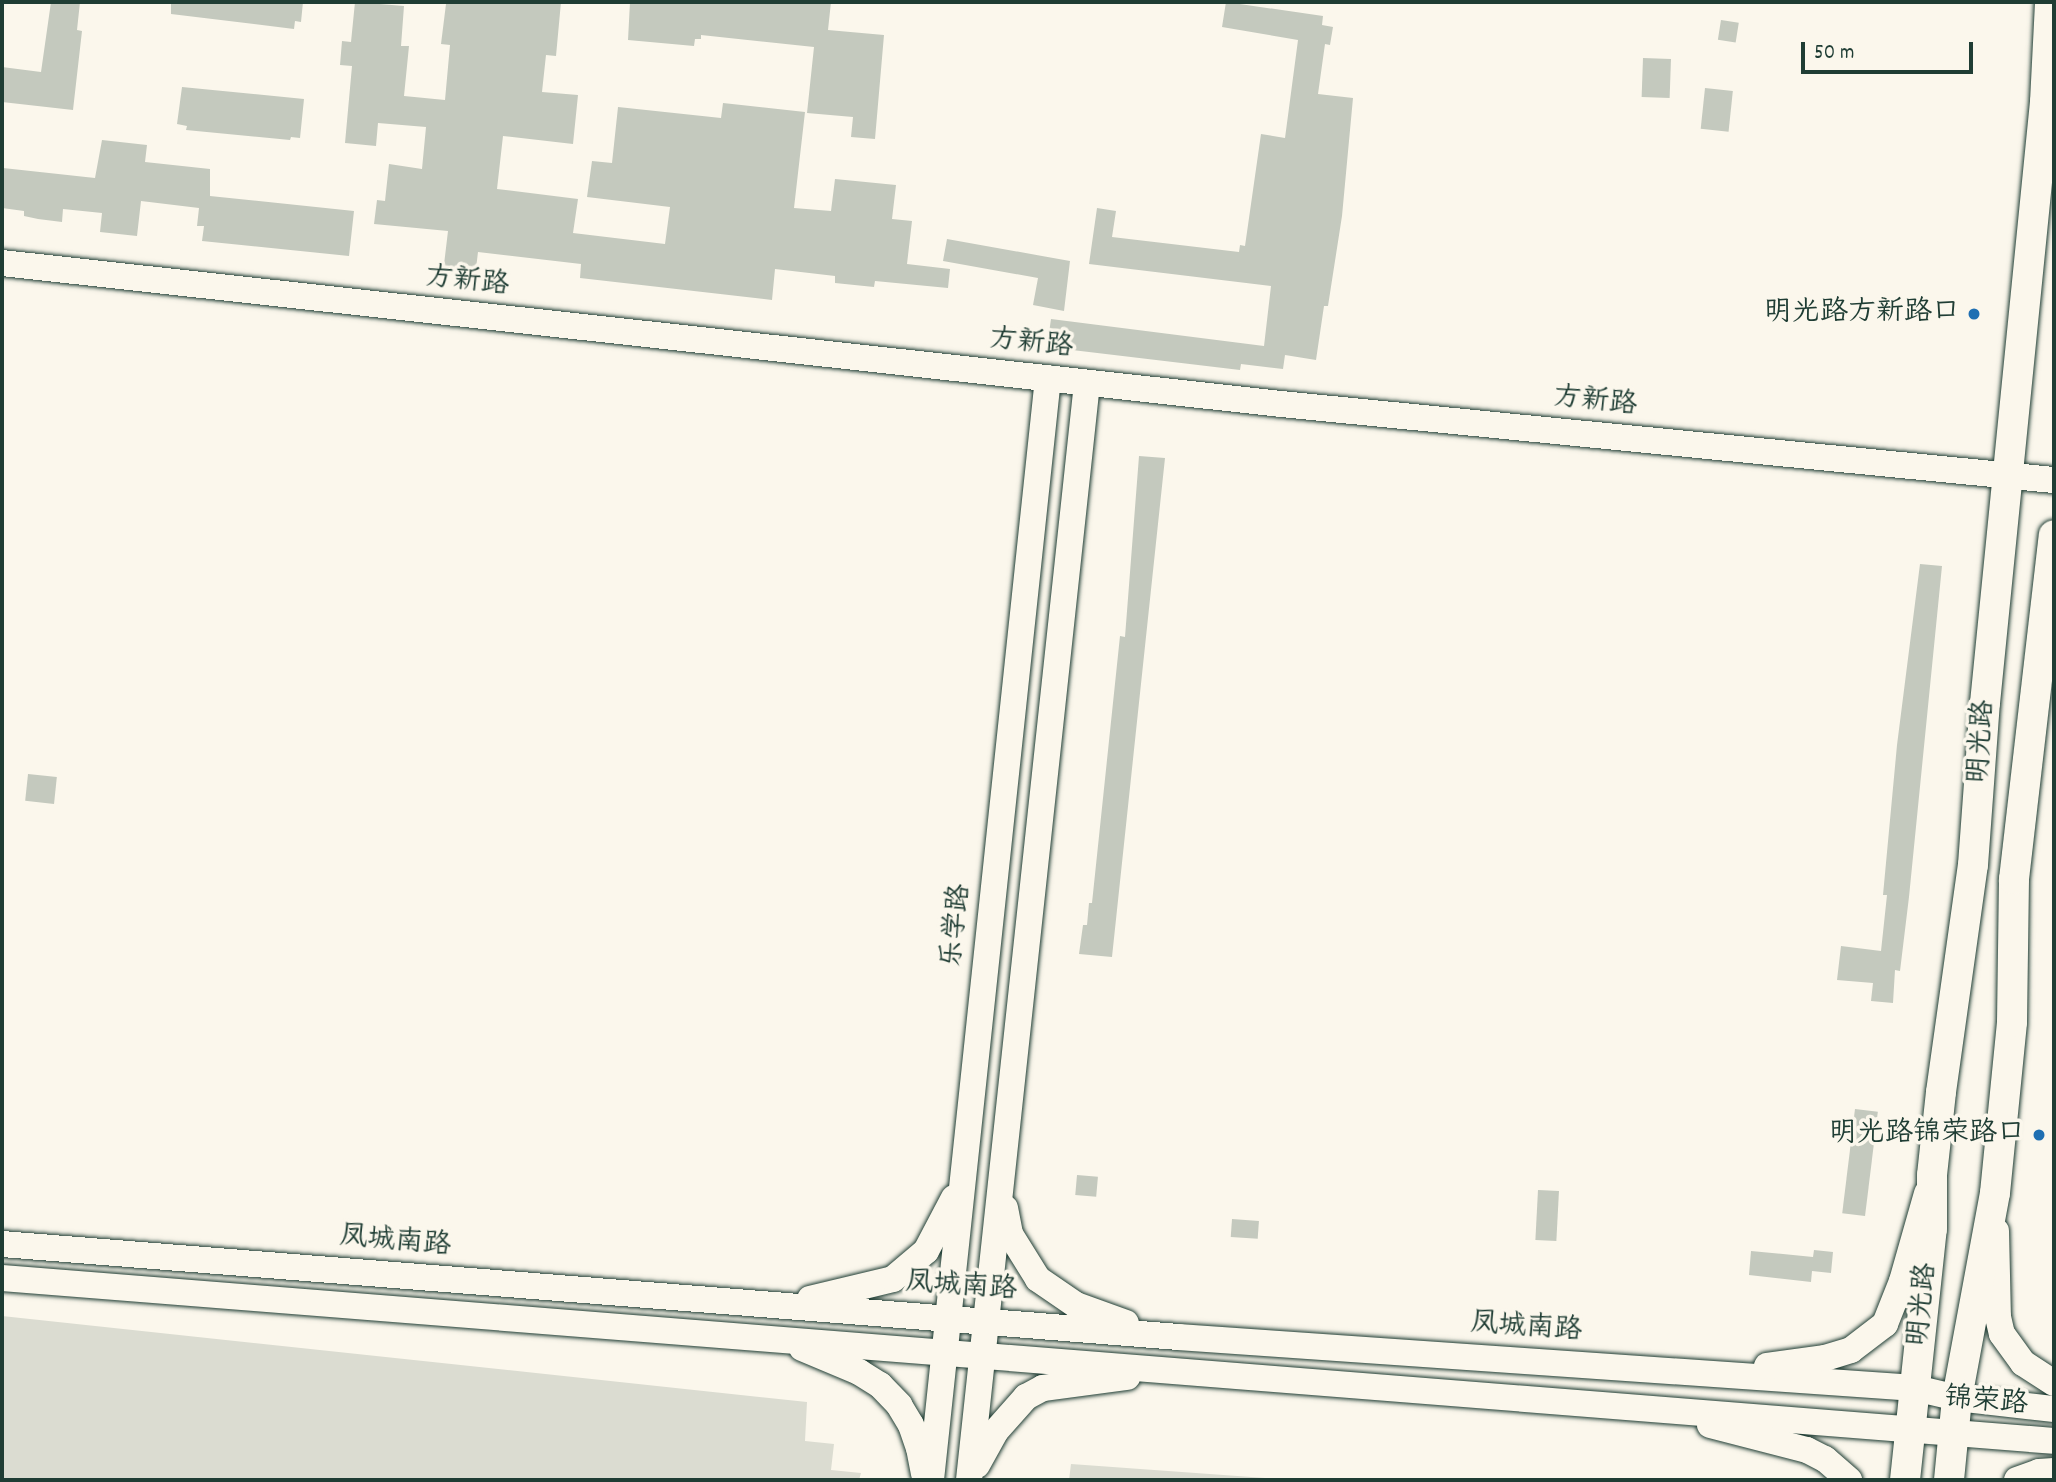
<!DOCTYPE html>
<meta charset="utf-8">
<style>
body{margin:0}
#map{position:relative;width:2056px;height:1482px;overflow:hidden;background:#fbf7ec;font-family:Dekko,"LXGW WenKai TC",sans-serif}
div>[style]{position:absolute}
.green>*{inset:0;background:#dbdcd1}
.building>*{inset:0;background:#c4c9be;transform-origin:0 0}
.roads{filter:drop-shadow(0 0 2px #1f3d34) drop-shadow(0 0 2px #1f3d34)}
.tertiary>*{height:26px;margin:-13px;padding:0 13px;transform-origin:13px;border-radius:13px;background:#fbf7ec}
.secondary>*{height:30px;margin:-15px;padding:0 15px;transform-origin:15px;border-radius:15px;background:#fbf7ec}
.dots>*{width:19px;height:19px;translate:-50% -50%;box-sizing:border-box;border:4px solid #fbf7ec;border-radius:50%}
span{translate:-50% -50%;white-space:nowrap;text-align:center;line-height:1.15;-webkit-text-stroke:7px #fbf7ec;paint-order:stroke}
.street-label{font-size:28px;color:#1f3d34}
.poi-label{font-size:28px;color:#1f3d34}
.right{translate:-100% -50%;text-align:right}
.frame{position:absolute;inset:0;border:4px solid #1f3d34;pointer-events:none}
.scale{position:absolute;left:1801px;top:42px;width:172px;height:32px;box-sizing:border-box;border:4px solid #1f3d34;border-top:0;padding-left:9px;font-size:21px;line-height:24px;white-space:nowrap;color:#1f3d34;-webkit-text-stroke:5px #fbf7ec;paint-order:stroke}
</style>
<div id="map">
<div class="green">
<div style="clip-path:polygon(2px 1316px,807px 1402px,805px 1441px,834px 1444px,831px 1470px,861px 1473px,859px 1480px,2px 1480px)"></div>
<div style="clip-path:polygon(1071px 1464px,1293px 1480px,1069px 1480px)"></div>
</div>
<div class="building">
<div style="clip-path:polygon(51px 2px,80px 2px,77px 30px,82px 31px,73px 110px,2px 102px,2px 67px,41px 72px)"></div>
<div style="clip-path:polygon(171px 2px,303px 2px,301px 22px,295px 21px,294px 29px,171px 14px)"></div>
<div style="clip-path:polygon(355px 2px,404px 6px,401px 46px,409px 46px,404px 96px,445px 100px,450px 45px,441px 44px,446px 4px,561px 2px,556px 56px,546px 55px,542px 92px,578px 95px,573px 144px,503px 136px,497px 189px,578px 199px,573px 233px,665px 244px,670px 207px,587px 197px,592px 161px,612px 163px,618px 107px,721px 118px,723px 103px,805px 112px,794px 208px,831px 211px,835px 179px,896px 185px,892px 219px,912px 221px,907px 264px,950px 269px,948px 288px,875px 281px,874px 287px,835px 283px,835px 276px,775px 269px,772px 300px,580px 278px,581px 264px,478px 252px,475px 277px,443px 273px,448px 231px,374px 224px,377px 200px,385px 201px,389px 164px,422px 169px,426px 127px,378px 123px,376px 146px,345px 143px,352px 66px,340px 65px,342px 41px,351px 42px)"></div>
<div style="clip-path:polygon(630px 2px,831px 2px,828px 30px,884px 35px,875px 139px,851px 137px,853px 117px,807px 113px,814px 47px,701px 35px,701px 39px,695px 39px,694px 46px,628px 40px)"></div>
<div style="clip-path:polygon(1226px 2px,1323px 16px,1322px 25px,1333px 27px,1330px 45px,1325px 44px,1318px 94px,1353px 98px,1342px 216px,1328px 306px,1324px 306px,1316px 360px,1285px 355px,1283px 369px,1241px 364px,1240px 370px,1047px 347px,1051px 319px,1264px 346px,1271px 286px,1089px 264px,1097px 208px,1116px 211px,1112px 237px,1239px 252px,1240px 245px,1245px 246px,1261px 134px,1285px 138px,1298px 40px,1222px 27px)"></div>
<div style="left:1721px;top:20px;width:18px;height:20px;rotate:9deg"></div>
<div style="left:1643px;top:58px;width:28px;height:39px;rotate:2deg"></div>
<div style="clip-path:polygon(182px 87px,304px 99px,300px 138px,291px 137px,290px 140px,186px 130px,187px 126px,177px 124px)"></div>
<div style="left:1705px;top:88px;width:28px;height:41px;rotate:6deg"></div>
<div style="clip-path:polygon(102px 140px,147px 145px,145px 162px,210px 169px,210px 196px,354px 211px,349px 256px,202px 241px,204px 226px,197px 226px,199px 208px,141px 201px,137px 236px,100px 232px,102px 213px,63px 209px,62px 222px,38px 219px,24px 216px,24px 211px,2px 208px,3px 168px,95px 178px)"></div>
<div style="clip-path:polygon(947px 239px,1070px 261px,1064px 311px,1033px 305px,1038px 278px,943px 261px)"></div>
<div style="clip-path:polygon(1139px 456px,1165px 458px,1112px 957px,1079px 954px,1083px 925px,1087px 925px,1089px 903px,1092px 903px,1120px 636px,1125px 637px)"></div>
<div style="clip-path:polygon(1920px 564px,1942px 566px,1909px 897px,1900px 971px,1895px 970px,1893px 1003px,1871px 1001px,1873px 983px,1837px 980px,1841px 946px,1881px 951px,1887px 895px,1883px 895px,1897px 745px)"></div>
<div style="left:28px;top:774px;width:29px;height:27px;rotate:6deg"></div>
<div style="left:1855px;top:1109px;width:23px;height:105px;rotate:7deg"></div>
<div style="left:1077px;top:1175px;width:21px;height:20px;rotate:5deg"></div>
<div style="left:1538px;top:1190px;width:21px;height:50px;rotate:3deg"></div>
<div style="left:1232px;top:1219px;width:27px;height:18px;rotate:4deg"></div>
<div style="clip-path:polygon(1814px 1250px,1833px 1252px,1831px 1273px,1812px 1271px,1811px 1282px,1749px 1275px,1751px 1251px,1813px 1257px)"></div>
</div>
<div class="roads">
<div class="tertiary">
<div style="left:2px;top:263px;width:1287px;rotate:6.29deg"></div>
<div style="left:1281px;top:404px;width:777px;rotate:5.62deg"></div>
<div style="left:1005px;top:1208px;width:26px;rotate:79deg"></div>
<div style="left:1010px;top:1234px;width:53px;rotate:58.1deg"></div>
<div style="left:1038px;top:1279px;width:46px;rotate:34.4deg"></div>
<div style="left:1076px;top:1305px;width:53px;rotate:19.8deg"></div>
<div style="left:1996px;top:1231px;width:86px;rotate:88.7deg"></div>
<div style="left:1998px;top:1317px;width:17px;rotate:77deg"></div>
<div style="left:2002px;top:1334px;width:36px;rotate:54deg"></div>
<div style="left:2023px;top:1363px;width:37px;rotate:33deg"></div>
<div style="left:2px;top:1244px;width:1180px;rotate:4.52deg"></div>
<div style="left:1178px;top:1337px;width:739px;rotate:3.96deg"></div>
<div style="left:1915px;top:1388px;width:43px;rotate:13.4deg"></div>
<div style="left:1957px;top:1398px;width:98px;rotate:6.5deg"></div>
<div style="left:2px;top:1278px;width:2058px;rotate:4.54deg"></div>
<div style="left:810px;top:1299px;width:85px;rotate:-13.5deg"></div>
<div style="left:893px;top:1279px;width:43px;rotate:-40.3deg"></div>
<div style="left:926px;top:1251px;width:60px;rotate:-62.2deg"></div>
<div style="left:802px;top:1348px;width:62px;rotate:22.8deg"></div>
<div style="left:859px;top:1372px;width:25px;rotate:32deg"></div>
<div style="left:880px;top:1385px;width:28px;rotate:46deg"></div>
<div style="left:899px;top:1405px;width:23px;rotate:59deg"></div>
<div style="left:911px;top:1425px;width:24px;rotate:71deg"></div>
<div style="left:919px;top:1448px;width:26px;rotate:79deg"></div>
<div style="left:1767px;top:1366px;width:59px;rotate:-7.9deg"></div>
<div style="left:1825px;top:1358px;width:27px;rotate:-17deg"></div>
<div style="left:1851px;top:1350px;width:43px;rotate:-37.4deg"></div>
<div style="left:1885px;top:1324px;width:46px;rotate:-68.4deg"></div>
<div style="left:1902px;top:1281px;width:91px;rotate:-74.1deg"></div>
<div style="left:1710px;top:1425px;width:100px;rotate:14.5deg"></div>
<div style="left:1807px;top:1450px;width:20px;rotate:27deg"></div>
<div style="left:1825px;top:1459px;width:32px;rotate:41deg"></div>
<div style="left:977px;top:1465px;width:38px;rotate:-61deg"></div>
<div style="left:995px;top:1432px;width:47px;rotate:-48.5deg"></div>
<div style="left:1026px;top:1397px;width:19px;rotate:-28deg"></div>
<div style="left:1043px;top:1388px;width:85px;rotate:-7.5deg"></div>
<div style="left:931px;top:1480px;width:1108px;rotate:-83.94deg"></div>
<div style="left:969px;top:1480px;width:1103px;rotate:-83.86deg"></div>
<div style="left:2017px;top:1480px;width:23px;rotate:-20deg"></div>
<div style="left:2039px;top:1472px;width:15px;rotate:-4deg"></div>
</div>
<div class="secondary">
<div style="left:1905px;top:1480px;width:252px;rotate:-83.9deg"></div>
<div style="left:1932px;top:1229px;width:54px;rotate:-90deg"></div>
<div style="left:1932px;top:1175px;width:83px;rotate:-83.8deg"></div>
<div style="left:1941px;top:1092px;width:229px;rotate:-82deg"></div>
<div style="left:1973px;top:865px;width:162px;rotate:-85.8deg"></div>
<div style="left:1985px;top:703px;width:604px;rotate:-84.3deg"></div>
<div style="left:2045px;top:102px;width:100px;rotate:-87.1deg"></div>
<div style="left:1949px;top:1480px;width:82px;rotate:-84.4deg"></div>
<div style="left:1957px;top:1398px;width:208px;rotate:-79.5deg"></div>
<div style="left:1995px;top:1193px;width:172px;rotate:-84.3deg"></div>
<div style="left:2012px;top:1022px;width:143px;rotate:-89.2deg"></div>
<div style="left:2014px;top:879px;width:346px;rotate:-83.4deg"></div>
</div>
</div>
<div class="dots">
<div style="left:1974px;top:314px;background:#1f6fb2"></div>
<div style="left:2039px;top:1135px;background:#1f6fb2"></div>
</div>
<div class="street-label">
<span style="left:467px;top:283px;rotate:6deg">方新路</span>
<span style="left:1031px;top:345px;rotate:6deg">方新路</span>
<span style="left:1595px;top:403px;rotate:6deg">方新路</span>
<span style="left:1983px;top:742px;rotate:-86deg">明光路</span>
<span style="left:958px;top:926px;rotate:-84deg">乐学路</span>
<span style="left:395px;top:1243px;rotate:5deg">凤城南路</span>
<span style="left:961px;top:1288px;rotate:4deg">凤城南路</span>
<span style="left:1924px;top:1305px;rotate:-84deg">明光路</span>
<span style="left:1526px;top:1329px;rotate:4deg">凤城南路</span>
<span style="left:1986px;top:1403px;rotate:5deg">锦荣路</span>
</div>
<div class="poi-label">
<span class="right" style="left:1960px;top:314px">明光路方新路口</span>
<span class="right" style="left:2025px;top:1135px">明光路锦荣路口</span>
</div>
<div class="frame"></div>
<div class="scale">50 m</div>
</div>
